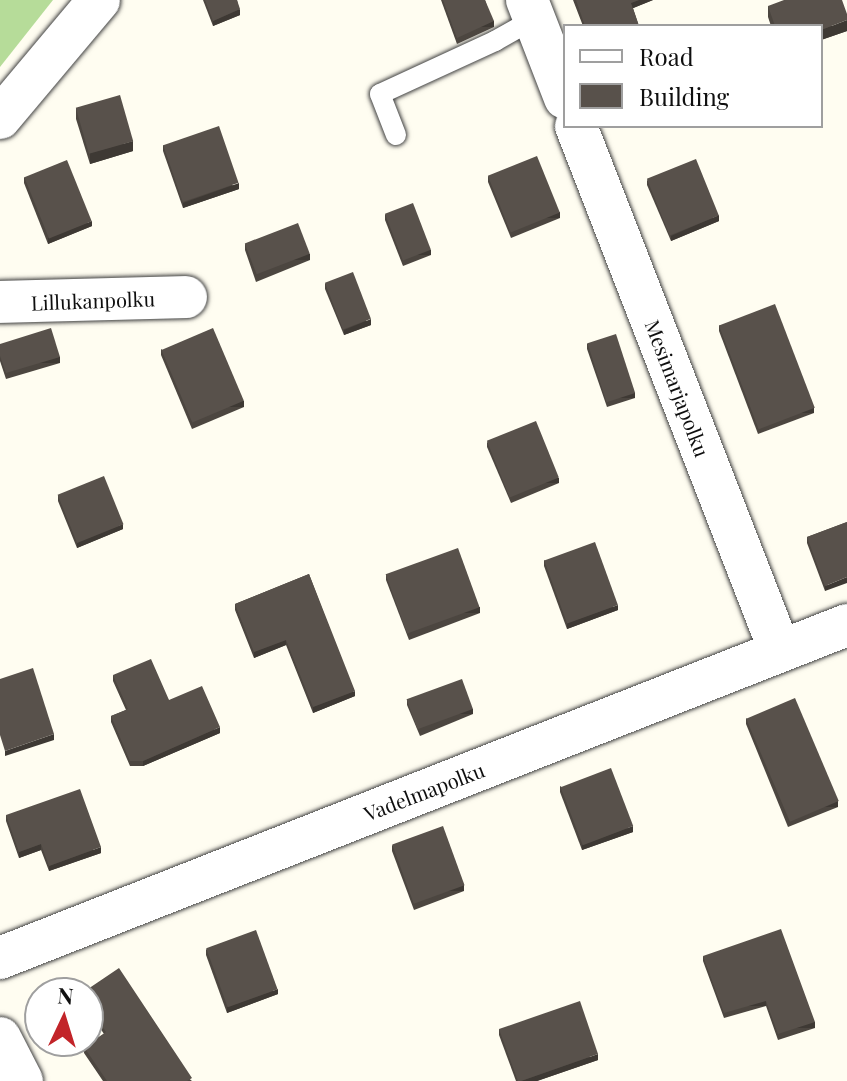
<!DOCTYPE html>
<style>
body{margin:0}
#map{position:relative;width:847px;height:1081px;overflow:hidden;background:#fffdf1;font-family:"Playfair Display",serif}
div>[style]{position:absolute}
.forest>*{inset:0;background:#b6dc99}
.roads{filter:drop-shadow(0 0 2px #424242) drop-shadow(0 0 2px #424242)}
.service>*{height:20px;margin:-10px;padding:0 10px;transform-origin:10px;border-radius:10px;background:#fff}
.minor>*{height:42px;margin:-21px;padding:0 21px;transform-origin:21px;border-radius:21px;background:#fff}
.wall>*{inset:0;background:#4c4640}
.shaded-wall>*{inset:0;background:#3e3934;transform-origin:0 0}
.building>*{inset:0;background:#58514b;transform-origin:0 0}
span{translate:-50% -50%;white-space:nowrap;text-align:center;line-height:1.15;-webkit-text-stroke:8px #fff;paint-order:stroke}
.street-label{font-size:20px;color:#0f0f0f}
.legend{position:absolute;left:563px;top:24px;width:260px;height:104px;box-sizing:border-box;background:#fff;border:2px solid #9f9f9f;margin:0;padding:10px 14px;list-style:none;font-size:24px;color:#0f0f0f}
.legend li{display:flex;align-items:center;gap:16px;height:40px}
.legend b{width:40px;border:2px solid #9f9f9f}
.north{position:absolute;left:24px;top:977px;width:80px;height:80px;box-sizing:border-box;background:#fff;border:2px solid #9f9f9f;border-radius:50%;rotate:4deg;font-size:22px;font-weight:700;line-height:32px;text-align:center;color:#0f0f0f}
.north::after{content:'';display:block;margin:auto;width:28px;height:36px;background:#c22429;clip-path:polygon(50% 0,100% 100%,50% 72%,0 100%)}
</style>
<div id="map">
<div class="forest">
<div style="clip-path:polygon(0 0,53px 0,0 67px)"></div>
</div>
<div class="roads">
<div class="service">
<div style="left:396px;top:135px;width:44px;rotate:-111.3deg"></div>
<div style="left:380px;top:94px;width:127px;rotate:-24.7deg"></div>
<div style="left:495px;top:41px;width:45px;rotate:-29.4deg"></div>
</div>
<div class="minor">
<div style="left:527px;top:0;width:105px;rotate:68.8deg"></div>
<div style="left:0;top:118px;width:154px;rotate:-50deg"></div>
<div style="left:576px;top:126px;width:563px;rotate:68.77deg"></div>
<div style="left:0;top:302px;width:186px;rotate:-1.5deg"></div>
<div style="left:0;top:958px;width:910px;rotate:-21.46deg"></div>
<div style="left:0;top:1038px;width:48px;rotate:62.9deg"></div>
</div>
</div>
<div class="wall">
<div style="clip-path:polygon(203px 0,237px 0,240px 15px,213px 26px)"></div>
<div style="clip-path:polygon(441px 0,485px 0,494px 27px,457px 44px)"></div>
<div style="clip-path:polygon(573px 0,653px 0,633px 8px,639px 26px,583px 26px)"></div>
<div style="clip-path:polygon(768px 6px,847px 31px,821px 40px,821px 26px,771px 26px,768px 17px)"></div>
<div style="clip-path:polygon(76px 108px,133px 151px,90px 164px,76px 119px)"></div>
<div style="clip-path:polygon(163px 145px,239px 189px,183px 208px,163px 151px)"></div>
<div style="clip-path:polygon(488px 176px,560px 218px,511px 238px,488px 182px)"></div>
<div style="clip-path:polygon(24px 177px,92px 226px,48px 244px,24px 183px)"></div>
<div style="clip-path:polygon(647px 180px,719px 221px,671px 241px,647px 185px)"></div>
<div style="clip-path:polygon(385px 214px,431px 255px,403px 266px,385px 220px)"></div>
<div style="clip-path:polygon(245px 244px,310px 260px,256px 282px,245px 250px)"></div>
<div style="clip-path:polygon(325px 283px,371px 325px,344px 335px,325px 289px)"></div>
<div style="clip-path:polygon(719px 325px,814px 413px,758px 434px,719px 331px)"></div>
<div style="clip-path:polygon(587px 343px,635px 398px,607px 407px,587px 349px)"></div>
<div style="clip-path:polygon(0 344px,60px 363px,6px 379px,0 361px)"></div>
<div style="clip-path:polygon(161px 349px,244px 407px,192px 429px,161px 355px)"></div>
<div style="clip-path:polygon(487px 442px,559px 483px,511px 503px,487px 447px)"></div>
<div style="clip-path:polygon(58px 495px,123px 529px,77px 548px,58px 501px)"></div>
<div style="clip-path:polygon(847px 522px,825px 591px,807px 543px,807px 537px)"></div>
<div style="clip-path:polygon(544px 560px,618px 610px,567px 629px,544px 566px)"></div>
<div style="clip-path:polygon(309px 574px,355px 696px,313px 713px,286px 645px,254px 658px,235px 610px,235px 604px)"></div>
<div style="clip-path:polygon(386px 575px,480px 613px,409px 640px,386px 580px)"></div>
<div style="clip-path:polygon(113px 675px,169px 700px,220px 733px,143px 766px,130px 766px,111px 722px,111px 716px,126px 710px,113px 681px)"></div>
<div style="clip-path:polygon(407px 700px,473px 714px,420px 736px,407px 705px)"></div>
<div style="clip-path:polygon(746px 718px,838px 807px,788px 827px,746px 724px)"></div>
<div style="clip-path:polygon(560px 786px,633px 832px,582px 850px,560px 792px)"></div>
<div style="clip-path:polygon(6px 815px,101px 853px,49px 871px,41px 850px,19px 858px,6px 821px)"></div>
<div style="clip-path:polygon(392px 845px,464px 891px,414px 910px,392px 851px)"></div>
<div style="clip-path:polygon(206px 949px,278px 994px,227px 1013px,206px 955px)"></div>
<div style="clip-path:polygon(703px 956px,815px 1028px,778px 1040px,766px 1006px,724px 1018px,703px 961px)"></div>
<div style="clip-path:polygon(88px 993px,192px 1081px,103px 1081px,84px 1053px,84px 1047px,104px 1034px,88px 1010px)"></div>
<div style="clip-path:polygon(499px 1029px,598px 1060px,537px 1081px,516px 1081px,499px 1035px)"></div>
</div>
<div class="shaded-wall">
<div style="clip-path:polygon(639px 0,653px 0,631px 9px,631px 3px)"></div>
<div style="clip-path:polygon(240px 9px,240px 15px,213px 26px,213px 21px)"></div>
<div style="clip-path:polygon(847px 20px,847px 31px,821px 40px,821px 30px)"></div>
<div style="left:494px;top:21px;width:6px;height:41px;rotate:90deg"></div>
<div style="clip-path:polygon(133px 141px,133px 151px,90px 164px,90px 153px)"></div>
<div style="clip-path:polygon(239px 183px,239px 189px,183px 208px,183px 203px)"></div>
<div style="left:560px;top:212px;width:6px;height:53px;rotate:90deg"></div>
<div style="clip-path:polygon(719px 215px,719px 221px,671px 241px,671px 236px)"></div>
<div style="clip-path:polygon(92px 221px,92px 226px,48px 244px,48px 238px)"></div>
<div style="left:431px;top:250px;width:5px;height:30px;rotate:90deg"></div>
<div style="left:310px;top:254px;width:6px;height:58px;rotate:90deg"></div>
<div style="clip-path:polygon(371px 319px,371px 325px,344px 335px,344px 330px)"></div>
<div style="left:60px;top:357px;width:6px;height:56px;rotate:90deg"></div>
<div style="left:635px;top:393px;width:5px;height:29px;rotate:90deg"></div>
<div style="left:244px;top:401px;width:6px;height:56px;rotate:90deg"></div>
<div style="left:814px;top:408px;width:5px;height:60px;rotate:90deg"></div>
<div style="left:559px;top:478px;width:5px;height:52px;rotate:90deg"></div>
<div style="clip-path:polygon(123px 524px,123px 529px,77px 548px,77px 542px)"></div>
<div style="clip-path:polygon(847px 577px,847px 583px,825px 591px,825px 586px)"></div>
<div style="clip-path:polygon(618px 605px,618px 610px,567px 629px,567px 623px)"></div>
<div style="left:480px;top:607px;width:6px;height:76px;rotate:90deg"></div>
<div style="clip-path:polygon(286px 640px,286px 645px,254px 658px,254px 652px)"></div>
<div style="clip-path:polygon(355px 691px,355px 696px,313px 713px,313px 707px)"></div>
<div style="left:473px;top:709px;width:5px;height:57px;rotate:90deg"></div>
<div style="clip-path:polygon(220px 727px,220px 733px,143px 766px,143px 761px)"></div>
<div style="clip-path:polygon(54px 734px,54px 740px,5px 756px,5px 751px)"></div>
<div style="left:838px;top:801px;width:6px;height:54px;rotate:90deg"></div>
<div style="clip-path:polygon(633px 826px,633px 832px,582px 850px,582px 845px)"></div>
<div style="clip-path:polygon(41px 844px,41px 850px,19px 858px,19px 852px)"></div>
<div style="clip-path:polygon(101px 847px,101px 853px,49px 871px,49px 866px)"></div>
<div style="left:464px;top:885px;width:6px;height:53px;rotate:90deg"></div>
<div style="clip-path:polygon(278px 989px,278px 994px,227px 1013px,227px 1007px)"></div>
<div style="left:766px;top:1001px;width:5px;height:44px;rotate:90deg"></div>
<div style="left:815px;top:1022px;width:6px;height:39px;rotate:90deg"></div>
<div style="clip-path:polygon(598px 1054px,598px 1060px,537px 1081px,521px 1081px)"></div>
</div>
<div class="building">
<div style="clip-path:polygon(205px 0,237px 0,240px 9px,213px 21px)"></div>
<div style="clip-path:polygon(443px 0,485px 0,494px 21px,457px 38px)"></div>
<div style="clip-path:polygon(576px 0,639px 0,631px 3px,639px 26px,585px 26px)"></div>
<div style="clip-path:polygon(784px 0,842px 0,847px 14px,847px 20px,821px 30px,821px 26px,775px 26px,768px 6px)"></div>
<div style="left:120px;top:95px;width:48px;height:46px;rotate:74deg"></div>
<div style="left:219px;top:126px;width:60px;height:59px;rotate:71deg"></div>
<div style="left:537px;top:156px;width:61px;height:53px;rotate:68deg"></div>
<div style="left:696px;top:159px;width:61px;height:53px;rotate:68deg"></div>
<div style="left:67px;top:160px;width:66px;height:46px;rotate:68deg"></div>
<div style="left:413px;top:203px;width:50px;height:30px;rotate:69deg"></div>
<div style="left:298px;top:223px;width:33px;height:57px;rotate:69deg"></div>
<div style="left:353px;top:272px;width:50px;height:30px;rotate:69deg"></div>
<div style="left:775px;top:304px;width:111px;height:60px;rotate:69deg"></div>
<div style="clip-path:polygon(51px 328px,60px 357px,6px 373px,0 356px,0 344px)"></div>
<div style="left:213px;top:328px;width:79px;height:56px;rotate:67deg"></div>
<div style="left:616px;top:334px;width:62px;height:30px;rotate:72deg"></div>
<div style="left:536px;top:421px;width:61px;height:53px;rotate:68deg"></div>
<div style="left:104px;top:476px;width:52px;height:50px;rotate:68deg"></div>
<div style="clip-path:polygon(847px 522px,847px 577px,825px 586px,807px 537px)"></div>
<div style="left:595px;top:542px;width:67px;height:54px;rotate:70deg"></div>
<div style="left:458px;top:548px;width:63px;height:77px;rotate:70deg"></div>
<div style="clip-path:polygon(309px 574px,355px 691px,313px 707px,286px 640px,254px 652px,235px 604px)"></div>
<div style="clip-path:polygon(151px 659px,169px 700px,202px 686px,220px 727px,143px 761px,130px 761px,111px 716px,128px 709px,113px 675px)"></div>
<div style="clip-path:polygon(33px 668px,54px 734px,5px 751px,0 735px,0 679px)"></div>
<div style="left:462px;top:679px;width:32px;height:59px;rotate:70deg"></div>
<div style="left:795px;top:698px;width:112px;height:53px;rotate:67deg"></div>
<div style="left:611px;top:768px;width:62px;height:54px;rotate:69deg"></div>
<div style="clip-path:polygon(80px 789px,101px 847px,49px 866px,41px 844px,19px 852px,6px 815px)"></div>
<div style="left:443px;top:826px;width:63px;height:54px;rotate:70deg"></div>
<div style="clip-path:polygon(781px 929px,815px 1022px,778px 1034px,766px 1001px,724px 1013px,703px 956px)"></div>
<div style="left:256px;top:930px;width:63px;height:53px;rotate:70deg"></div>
<div style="clip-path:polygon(119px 968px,192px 1078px,187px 1081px,107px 1081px,84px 1047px,106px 1032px,88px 1005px,88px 993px,82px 993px)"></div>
<div style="clip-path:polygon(580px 1001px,598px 1054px,521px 1081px,518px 1081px,499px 1029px)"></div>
</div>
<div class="street-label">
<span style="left:93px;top:300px;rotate:-2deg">Lillukanpolku</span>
<span style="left:678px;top:388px;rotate:69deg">Mesimarjapolku</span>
<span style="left:424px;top:791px;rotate:-21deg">Vadelmapolku</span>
</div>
<ul class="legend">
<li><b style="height:10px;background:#fff"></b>Road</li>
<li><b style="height:22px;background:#58514b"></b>Building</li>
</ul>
<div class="north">N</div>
</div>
